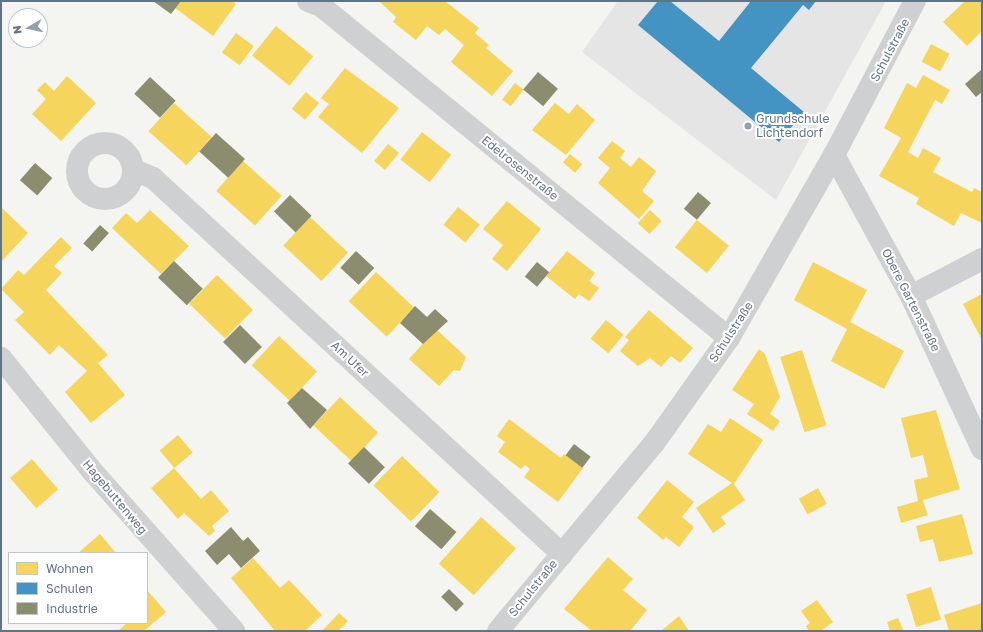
<!DOCTYPE html>
<meta charset="utf-8">
<style>
body{margin:0}
#map{position:relative;width:983px;height:632px;overflow:hidden;background:#f4f4f1;font-family:"Golos Text",sans-serif}
div>[style]{position:absolute}
.built>*{inset:0;background:#e4e5e4}
.homes>*{inset:0;background:#f6d55c;transform-origin:0 0}
.schools>*{inset:0;background:#4393c3}
.industry>*{inset:0;background:#8c8c6e;transform-origin:0 0}
.minor>*{height:22px;margin:-11px;padding:0 11px;transform-origin:11px;border-radius:11px;background:#cfd0d1}
.minor>.ring{margin:-11px;padding:0;box-sizing:content-box;background:none;border:22px solid #cfd0d1;border-radius:50%}
.dots>*{width:11px;height:11px;translate:-50% -50%;box-sizing:border-box;border:2px solid #fff;border-radius:50%}
span{translate:-50% -50%;white-space:nowrap;text-align:center;line-height:1.15;-webkit-text-stroke:4px #fff;paint-order:stroke}
.street-label{font-size:12px;color:#607485}
.poi-label{font-size:12px;color:#607485}
.left{translate:0 -50%;text-align:left}
.frame{position:absolute;inset:0;border:2px solid #607485;pointer-events:none}
.legend{position:absolute;left:8px;top:552px;width:140px;height:72px;box-sizing:border-box;background:#fff;border:1px solid #bfc7ce;margin:0;padding:5px 7px;list-style:none;font-size:12px;color:#607485}
.legend li{display:flex;align-items:center;gap:8px;height:20px}
.legend b{width:20px;border:1px solid #bfc7ce}
.north{position:absolute;left:8px;top:8px;width:40px;height:40px;box-sizing:border-box;background:#fff;border:1px solid #bfc7ce;border-radius:50%;rotate:261deg;font-size:11px;font-weight:700;line-height:16px;text-align:center;color:#607485}
.north::after{content:'';display:block;margin:auto;width:14px;height:18px;background:#94a1ab;clip-path:polygon(50% 0,100% 100%,50% 72%,0 100%)}
</style>
<div id="map">
<div class="built">
<div style="clip-path:polygon(618px 1px,886px 1px,776px 200px,582px 52px)"></div>
</div>
<div class="homes">
<div style="clip-path:polygon(181px 1px,232px 1px,236px 4px,213px 36px,175px 8px)"></div>
<div style="clip-path:polygon(379px 1px,445px 1px,479px 28px,475px 33px,489px 45px,486px 48px,513px 71px,492px 96px,451px 62px,464px 45px,445px 29px,439px 35px,427px 26px,416px 40px,393px 22px,396px 17px)"></div>
<div style="clip-path:polygon(965px 1px,982px 1px,982px 31px,967px 46px,943px 22px)"></div>
<div style="left:276px;top:26px;width:48px;height:38px;rotate:39deg"></div>
<div style="left:236px;top:33px;width:22px;height:24px;rotate:36deg"></div>
<div style="left:931px;top:44px;width:21px;height:20px;rotate:28deg"></div>
<div style="clip-path:polygon(345px 68px,399px 108px,362px 153px,318px 117px,329px 104px,321px 98px)"></div>
<div style="clip-path:polygon(923px 75px,950px 90px,942px 104px,935px 100px,908px 152px,918px 158px,923px 148px,941px 158px,933px 172px,972px 192px,974px 188px,982px 192px,982px 223px,961px 213px,954px 226px,916px 204px,919px 198px,879px 176px,901px 138px,884px 128px,907px 83px,916px 88px)"></div>
<div style="clip-path:polygon(67px 76px,96px 103px,61px 141px,32px 114px,46px 99px,37px 90px,45px 82px,54px 91px)"></div>
<div style="left:515px;top:83px;width:11px;height:21px;rotate:38deg"></div>
<div style="left:306px;top:92px;width:17px;height:22px;rotate:40deg"></div>
<div style="left:174px;top:103px;width:51px;height:38px;rotate:42deg"></div>
<div style="clip-path:polygon(555px 103px,569px 114px,577px 104px,595px 120px,566px 155px,532px 130px)"></div>
<div style="left:422px;top:132px;width:37px;height:35px;rotate:38deg"></div>
<div style="clip-path:polygon(612px 141px,625px 151px,620px 158px,631px 167px,639px 157px,656px 171px,642px 191px,654px 201px,639px 219px,598px 183px,610px 168px,598px 158px)"></div>
<div style="left:388px;top:144px;width:14px;height:22px;rotate:39deg"></div>
<div style="left:570px;top:154px;width:16px;height:11px;rotate:40deg"></div>
<div style="left:243px;top:161px;width:52px;height:40px;rotate:42deg"></div>
<div style="clip-path:polygon(507px 201px,541px 229px,507px 271px,492px 259px,503px 245px,483px 229px)"></div>
<div style="clip-path:polygon(1px 207px,28px 233px,1px 262px)"></div>
<div style="left:458px;top:207px;width:28px;height:23px;rotate:39deg"></div>
<div style="clip-path:polygon(150px 210px,189px 246px,161px 274px,112px 228px,126px 213px,137px 223px)"></div>
<div style="left:650px;top:210px;width:16px;height:18px;rotate:43deg"></div>
<div style="left:310px;top:217px;width:52px;height:39px;rotate:43deg"></div>
<div style="left:697px;top:220px;width:41px;height:35px;rotate:39deg"></div>
<div style="clip-path:polygon(61px 237px,72px 248px,54px 266px,62px 273px,46px 290px,108px 355px,98px 363px,125px 395px,91px 423px,65px 392px,87px 371px,59px 345px,50px 355px,15px 320px,24px 312px,1px 289px,18px 270px,24px 275px)"></div>
<div style="clip-path:polygon(567px 251px,595px 273px,589px 281px,599px 288px,589px 301px,579px 294px,575px 299px,546px 276px)"></div>
<div style="clip-path:polygon(813px 262px,867px 290px,850px 322px,904px 351px,884px 389px,831px 361px,847px 329px,794px 300px)"></div>
<div style="left:376px;top:272px;width:52px;height:40px;rotate:43deg"></div>
<div style="left:217px;top:275px;width:50px;height:40px;rotate:44deg"></div>
<div style="clip-path:polygon(982px 294px,982px 340px,963px 304px)"></div>
<div style="clip-path:polygon(649px 310px,693px 348px,680px 363px,671px 356px,661px 367px,650px 358px,638px 366px,620px 351px,629px 340px,625px 337px)"></div>
<div style="left:606px;top:320px;width:23px;height:24px;rotate:40deg"></div>
<div style="clip-path:polygon(436px 329px,466px 357px,460px 371px,454px 370px,439px 386px,409px 359px)"></div>
<div style="left:279px;top:336px;width:52px;height:40px;rotate:43deg"></div>
<div style="clip-path:polygon(759px 349px,765px 354px,780px 397px,770px 414px,780px 421px,773px 431px,747px 414px,754px 404px,732px 390px)"></div>
<div style="left:802px;top:350px;width:79px;height:23px;rotate:72deg"></div>
<div style="left:340px;top:397px;width:52px;height:39px;rotate:43deg"></div>
<div style="clip-path:polygon(936px 410px,960px 489px,923px 500px,928px 515px,901px 523px,897px 507px,918px 501px,914px 480px,928px 477px,923px 455px,911px 458px,901px 418px)"></div>
<div style="clip-path:polygon(730px 418px,763px 440px,734px 484px,745px 500px,721px 517px,726px 524px,713px 533px,696px 508px,732px 483px,688px 454px,708px 424px,721px 432px)"></div>
<div style="clip-path:polygon(509px 419px,561px 458px,564px 454px,583px 468px,558px 502px,524px 477px,530px 469px,525px 465px,521px 469px,498px 452px,505px 442px,497px 436px)"></div>
<div style="left:178px;top:435px;width:23px;height:24px;rotate:50deg"></div>
<div style="left:402px;top:456px;width:52px;height:41px;rotate:44deg"></div>
<div style="left:32px;top:459px;width:40px;height:29px;rotate:49deg"></div>
<div style="clip-path:polygon(174px 468px,201px 499px,211px 490px,229px 511px,212px 526px,215px 531px,209px 536px,184px 513px,178px 519px,151px 488px)"></div>
<div style="clip-path:polygon(667px 480px,694px 502px,682px 517px,694px 527px,679px 547px,666px 537px,663px 540px,637px 518px)"></div>
<div style="left:818px;top:488px;width:18px;height:22px;rotate:61deg"></div>
<div style="clip-path:polygon(962px 514px,973px 554px,939px 562px,933px 539px,920px 542px,916px 526px)"></div>
<div style="left:481px;top:517px;width:47px;height:63px;rotate:42deg"></div>
<div style="clip-path:polygon(100px 534px,116px 553px,78px 553px)"></div>
<div style="clip-path:polygon(608px 557px,633px 579px,623px 590px,647px 610px,630px 631px,592px 631px,564px 609px)"></div>
<div style="clip-path:polygon(253px 558px,280px 588px,289px 580px,322px 615px,305px 631px,275px 631px,231px 578px)"></div>
<div style="left:931px;top:587px;width:34px;height:26px;rotate:73deg"></div>
<div style="clip-path:polygon(147px 590px,166px 612px,144px 631px,118px 631px,127px 623px,147px 623px)"></div>
<div style="clip-path:polygon(817px 600px,833px 622px,821px 631px,809px 631px,806px 626px,810px 623px,801px 611px)"></div>
<div style="clip-path:polygon(982px 603px,982px 631px,949px 631px,944px 615px)"></div>
<div style="clip-path:polygon(339px 613px,348px 621px,338px 631px,322px 631px)"></div>
<div style="clip-path:polygon(679px 616px,689px 631px,661px 631px)"></div>
<div style="clip-path:polygon(898px 618px,903px 630px,890px 631px,887px 622px)"></div>
</div>
<div class="schools">
<div style="clip-path:polygon(658px 1px,670px 1px,719px 41px,751px 1px,816px 1px,809px 10px,803px 5px,751px 68px,804px 112px,779px 142px,638px 25px)"></div>
</div>
<div class="industry">
<div style="clip-path:polygon(153px 1px,181px 1px,171px 14px)"></div>
<div style="clip-path:polygon(982px 69px,982px 92px,976px 97px,965px 84px)"></div>
<div style="left:538px;top:72px;width:26px;height:23px;rotate:40deg"></div>
<div style="left:150px;top:77px;width:35px;height:23px;rotate:43deg"></div>
<div style="left:216px;top:133px;width:39px;height:25px;rotate:42deg"></div>
<div style="left:35px;top:163px;width:23px;height:23px;rotate:41deg"></div>
<div style="left:698px;top:192px;width:17px;height:22px;rotate:40deg"></div>
<div style="left:290px;top:195px;width:30px;height:23px;rotate:44deg"></div>
<div style="left:100px;top:225px;width:12px;height:25px;rotate:42deg"></div>
<div style="left:356px;top:251px;width:25px;height:23px;rotate:43deg"></div>
<div style="left:174px;top:261px;width:40px;height:23px;rotate:44deg"></div>
<div style="left:537px;top:262px;width:16px;height:19px;rotate:40deg"></div>
<div style="clip-path:polygon(415px 306px,427px 317px,435px 309px,448px 321px,423px 344px,400px 323px)"></div>
<div style="left:240px;top:325px;width:31px;height:24px;rotate:45deg"></div>
<div style="clip-path:polygon(302px 388px,327px 410px,310px 429px,287px 403px)"></div>
<div style="left:574px;top:444px;width:21px;height:14px;rotate:37deg"></div>
<div style="left:364px;top:447px;width:29px;height:23px;rotate:44deg"></div>
<div style="left:430px;top:509px;width:35px;height:23px;rotate:41deg"></div>
<div style="clip-path:polygon(231px 527px,243px 541px,248px 537px,260px 551px,241px 568px,229px 554px,217px 565px,205px 551px)"></div>
<div style="left:449px;top:589px;width:21px;height:11px;rotate:45deg"></div>
</div>
<div class="minor">
<div style="left:308px;top:1px;width:14px;rotate:21deg"></div>
<div style="left:321px;top:6px;width:526px;rotate:39.14deg"></div>
<div class="ring" style="left:77px;top:143px;width:34px;height:34px"></div>
<div style="left:834px;top:155px;width:161px;rotate:61.4deg"></div>
<div style="left:911px;top:296px;width:169px;rotate:65.1deg"></div>
<div style="left:134px;top:170px;width:21px;rotate:23deg"></div>
<div style="left:153px;top:178px;width:556px;rotate:42.59deg"></div>
<div style="left:911px;top:296px;width:80px;rotate:-27.5deg"></div>
<div style="left:1px;top:358px;width:146px;rotate:51.1deg"></div>
<div style="left:93px;top:472px;width:213px;rotate:48.4deg"></div>
<div style="left:498px;top:631px;width:246px;rotate:-50.3deg"></div>
<div style="left:655px;top:442px;width:128px;rotate:-54.6deg"></div>
<div style="left:729px;top:338px;width:211px;rotate:-60.2deg"></div>
<div style="left:834px;top:155px;width:174px;rotate:-62.3deg"></div>
</div>
<div class="dots">
<div style="left:748px;top:126px;background:#94a1ab"></div>
</div>
<div class="street-label">
<span style="left:890px;top:50px;rotate:-62deg">Schulstraße</span>
<span style="left:520px;top:168px;rotate:39deg">Edelrosenstraße</span>
<span style="left:911px;top:300px;rotate:63deg">Obere Gartenstraße</span>
<span style="left:731px;top:332px;rotate:-57deg">Schulstraße</span>
<span style="left:350px;top:359px;rotate:43deg">Am Ufer</span>
<span style="left:115px;top:497px;rotate:50deg">Hagebuttenweg</span>
<span style="left:533px;top:588px;rotate:-51deg">Schulstraße</span>
</div>
<div class="poi-label">
<span class="left" style="left:756px;top:126px">Grundschule<br>Lichtendorf</span>
</div>
<div class="frame"></div>
<ul class="legend">
<li><b style="height:11px;background:#f6d55c"></b>Wohnen</li>
<li><b style="height:11px;background:#4393c3"></b>Schulen</li>
<li><b style="height:11px;background:#8c8c6e"></b>Industrie</li>
</ul>
<div class="north">N</div>
</div>
